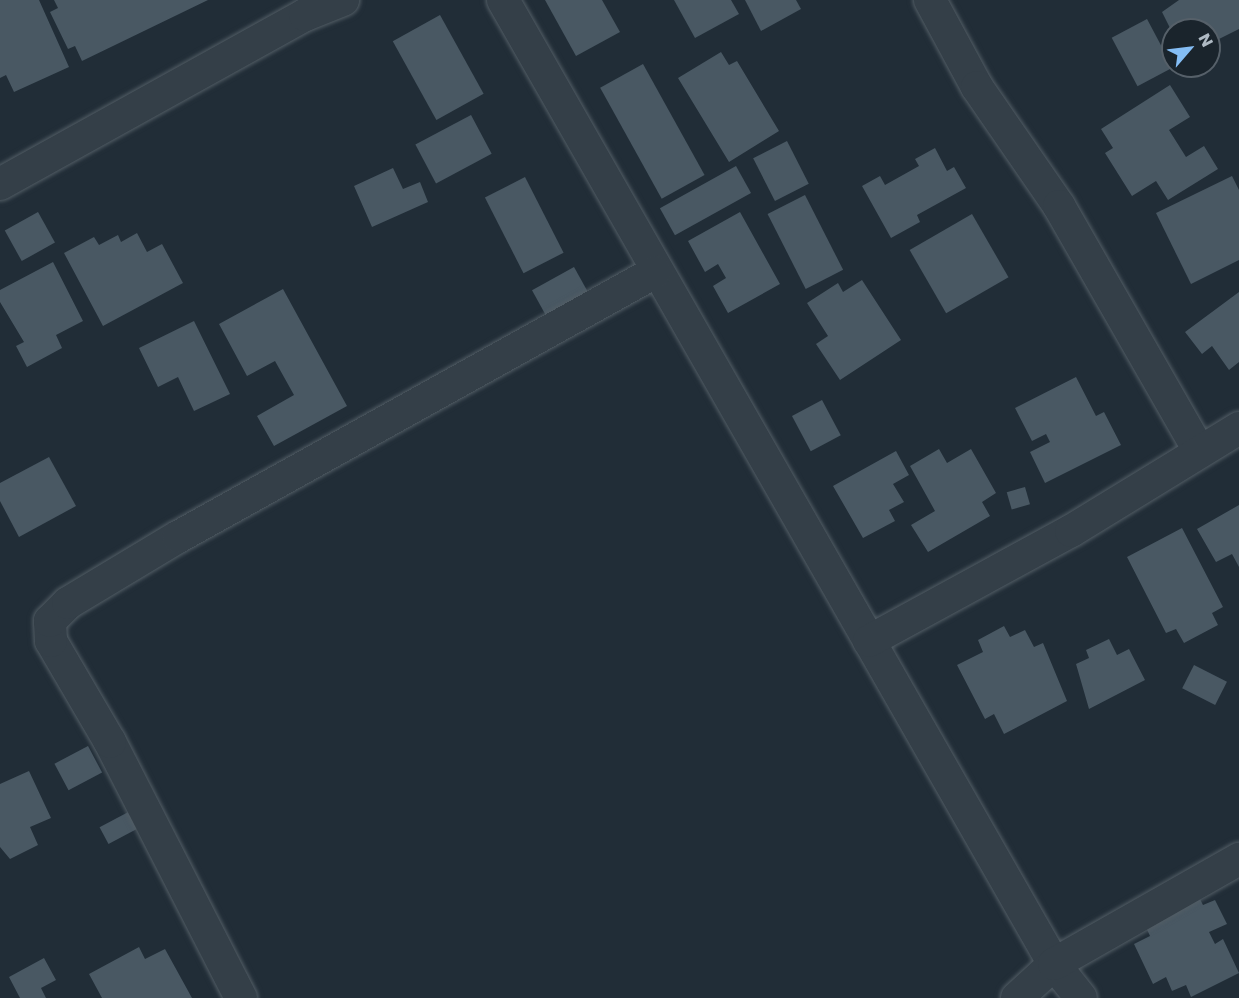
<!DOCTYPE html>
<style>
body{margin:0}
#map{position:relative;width:1239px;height:998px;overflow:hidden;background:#212d37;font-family:Poppins,sans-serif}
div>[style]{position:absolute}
.building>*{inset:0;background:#495863;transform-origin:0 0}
.roads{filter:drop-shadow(0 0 2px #525d65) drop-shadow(0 0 2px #525d65)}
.minor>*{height:32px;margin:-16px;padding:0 16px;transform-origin:16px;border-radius:16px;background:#343f48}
span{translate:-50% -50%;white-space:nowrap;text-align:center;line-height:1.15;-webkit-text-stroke:5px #1a242c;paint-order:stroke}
.north{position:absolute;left:1161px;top:18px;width:60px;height:60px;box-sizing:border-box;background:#1a242c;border:2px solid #566069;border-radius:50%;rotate:62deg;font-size:16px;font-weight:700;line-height:24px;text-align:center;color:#afbac4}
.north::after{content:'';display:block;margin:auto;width:21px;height:27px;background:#84bdf4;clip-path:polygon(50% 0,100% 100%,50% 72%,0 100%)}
</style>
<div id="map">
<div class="building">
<div style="clip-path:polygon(0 0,39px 0,69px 67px,14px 92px,6px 75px,0 78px)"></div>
<div style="clip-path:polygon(54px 0,208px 0,82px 61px,75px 46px,68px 49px,50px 12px,58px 8px)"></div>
<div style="clip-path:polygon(545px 0,602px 0,620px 32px,576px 56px)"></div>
<div style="clip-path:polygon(674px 0,731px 0,739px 14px,695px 38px)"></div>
<div style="clip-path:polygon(745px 0,796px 0,801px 9px,761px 31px)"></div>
<div style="clip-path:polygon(1179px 0,1239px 0,1239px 29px,1209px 44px,1209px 30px,1173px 34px,1162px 12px)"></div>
<div style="left:440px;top:15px;width:90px;height:54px;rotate:61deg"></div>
<div style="left:1147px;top:19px;width:55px;height:40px;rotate:62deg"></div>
<div style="clip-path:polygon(721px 52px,729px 65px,737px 61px,779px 131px,729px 162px,678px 78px)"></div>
<div style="left:643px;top:64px;width:127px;height:49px;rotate:61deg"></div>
<div style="clip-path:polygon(1170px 85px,1190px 117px,1169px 130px,1186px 157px,1204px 146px,1218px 169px,1168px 200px,1156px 181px,1132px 196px,1105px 153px,1113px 148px,1101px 129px)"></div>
<div style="left:471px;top:115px;width:44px;height:63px;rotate:62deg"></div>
<div style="left:787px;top:141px;width:48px;height:38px;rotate:63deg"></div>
<div style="clip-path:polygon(935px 148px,947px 171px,954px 167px,966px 188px,917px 215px,920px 222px,891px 238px,862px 186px,880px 176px,885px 185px,919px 166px,915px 159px)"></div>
<div style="left:736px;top:166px;width:31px;height:87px;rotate:61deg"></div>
<div style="clip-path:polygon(393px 168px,403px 189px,420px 182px,428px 202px,372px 227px,354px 186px)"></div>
<div style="clip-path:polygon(1232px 176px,1239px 190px,1239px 260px,1191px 284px,1156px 213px)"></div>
<div style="left:525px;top:177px;width:85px;height:45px;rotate:63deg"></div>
<div style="left:805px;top:195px;width:84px;height:42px;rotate:63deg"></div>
<div style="left:38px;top:212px;width:35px;height:38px;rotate:61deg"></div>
<div style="clip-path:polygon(740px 212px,780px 284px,728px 313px,713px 286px,726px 278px,718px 264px,705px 272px,688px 241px)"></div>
<div style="left:972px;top:214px;width:73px;height:72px;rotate:60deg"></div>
<div style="clip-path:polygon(137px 233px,147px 252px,162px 244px,183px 283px,103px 326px,64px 253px,94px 237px,99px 245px,118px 235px,121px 242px)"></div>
<div style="clip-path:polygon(53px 262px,83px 321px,56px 335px,62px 348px,27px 367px,16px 346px,24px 342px,0 302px,0 290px)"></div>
<div style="left:574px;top:267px;width:29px;height:48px;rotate:61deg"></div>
<div style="clip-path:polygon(862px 280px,901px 340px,840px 380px,816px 344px,828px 336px,807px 303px,838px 283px,843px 292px)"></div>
<div style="clip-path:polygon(283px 289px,347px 406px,274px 446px,257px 416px,294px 395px,275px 361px,247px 376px,219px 324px)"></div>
<div style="clip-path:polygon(1239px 292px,1239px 362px,1229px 370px,1212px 346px,1202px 354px,1185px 332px)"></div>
<div style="clip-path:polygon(194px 321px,230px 394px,194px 411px,178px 377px,158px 387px,139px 348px)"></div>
<div style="clip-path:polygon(1076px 377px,1096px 416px,1104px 412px,1121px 445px,1045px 483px,1030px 452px,1050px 442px,1046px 434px,1032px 441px,1015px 408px)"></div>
<div style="left:822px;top:400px;width:40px;height:34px;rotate:62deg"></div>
<div style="clip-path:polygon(939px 449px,947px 463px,971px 449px,996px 493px,982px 502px,990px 516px,928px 552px,911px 525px,935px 511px,910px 466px)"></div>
<div style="clip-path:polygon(896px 451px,909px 475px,893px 484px,904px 502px,889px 510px,895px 521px,863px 538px,833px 486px)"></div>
<div style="clip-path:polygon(49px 457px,76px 506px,19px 537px,0 501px,0 483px)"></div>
<div style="left:1025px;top:487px;width:18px;height:19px;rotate:74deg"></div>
<div style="clip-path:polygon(1239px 505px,1239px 567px,1232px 554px,1216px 562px,1197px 529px)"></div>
<div style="clip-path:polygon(1182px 528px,1223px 607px,1212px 613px,1218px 625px,1184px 643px,1176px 629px,1166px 633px,1127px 557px)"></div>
<div style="clip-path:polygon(1004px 626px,1010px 637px,1025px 630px,1034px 647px,1043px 643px,1067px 701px,1004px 734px,994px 714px,985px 719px,957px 665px,983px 652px,978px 640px)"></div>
<div style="clip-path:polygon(1109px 639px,1117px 655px,1129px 649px,1145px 680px,1089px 709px,1076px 664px,1089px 658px,1086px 650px)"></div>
<div style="left:1194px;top:665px;width:37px;height:26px;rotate:27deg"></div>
<div style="left:88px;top:746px;width:30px;height:38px;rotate:62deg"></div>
<div style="clip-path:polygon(29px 771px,51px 818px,30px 827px,38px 845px,10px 859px,0 847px,0 784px)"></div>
<div style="left:134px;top:809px;width:19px;height:39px;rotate:62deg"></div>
<div style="clip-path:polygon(1196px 891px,1203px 905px,1215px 900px,1227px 924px,1209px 932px,1215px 944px,1223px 939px,1239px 973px,1191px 997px,1186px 985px,1172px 991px,1166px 977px,1153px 984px,1134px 944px,1150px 936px,1141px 917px)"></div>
<div style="clip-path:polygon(139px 947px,145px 959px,165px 949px,192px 998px,102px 998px,89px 974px)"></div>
<div style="clip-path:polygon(44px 958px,56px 980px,41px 988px,46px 998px,20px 998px,9px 977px)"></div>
</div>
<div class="roads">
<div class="minor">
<div style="left:503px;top:0;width:1110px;rotate:60.25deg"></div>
<div style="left:1054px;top:964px;width:43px;rotate:51.5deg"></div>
<div style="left:930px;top:0;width:99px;rotate:61.6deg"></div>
<div style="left:977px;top:87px;width:145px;rotate:55.4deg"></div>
<div style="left:1059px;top:206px;width:281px;rotate:60.2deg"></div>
<div style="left:0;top:184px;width:349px;rotate:-29deg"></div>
<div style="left:305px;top:15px;width:41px;rotate:-21.5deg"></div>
<div style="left:869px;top:641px;width:230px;rotate:-28.6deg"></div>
<div style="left:1071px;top:531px;width:197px;rotate:-31.5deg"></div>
<div style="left:241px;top:998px;width:288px;rotate:-117.1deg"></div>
<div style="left:110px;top:742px;width:117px;rotate:-120.3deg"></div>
<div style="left:51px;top:641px;width:20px;rotate:-93deg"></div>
<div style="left:50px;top:621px;width:25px;rotate:-45deg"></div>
<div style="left:68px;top:603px;width:128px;rotate:-31deg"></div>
<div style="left:178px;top:537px;width:546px;rotate:-29.05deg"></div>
<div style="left:1017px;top:998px;width:50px;rotate:-42.6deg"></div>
<div style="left:1054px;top:964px;width:213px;rotate:-29.6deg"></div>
</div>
</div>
<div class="north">N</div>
</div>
